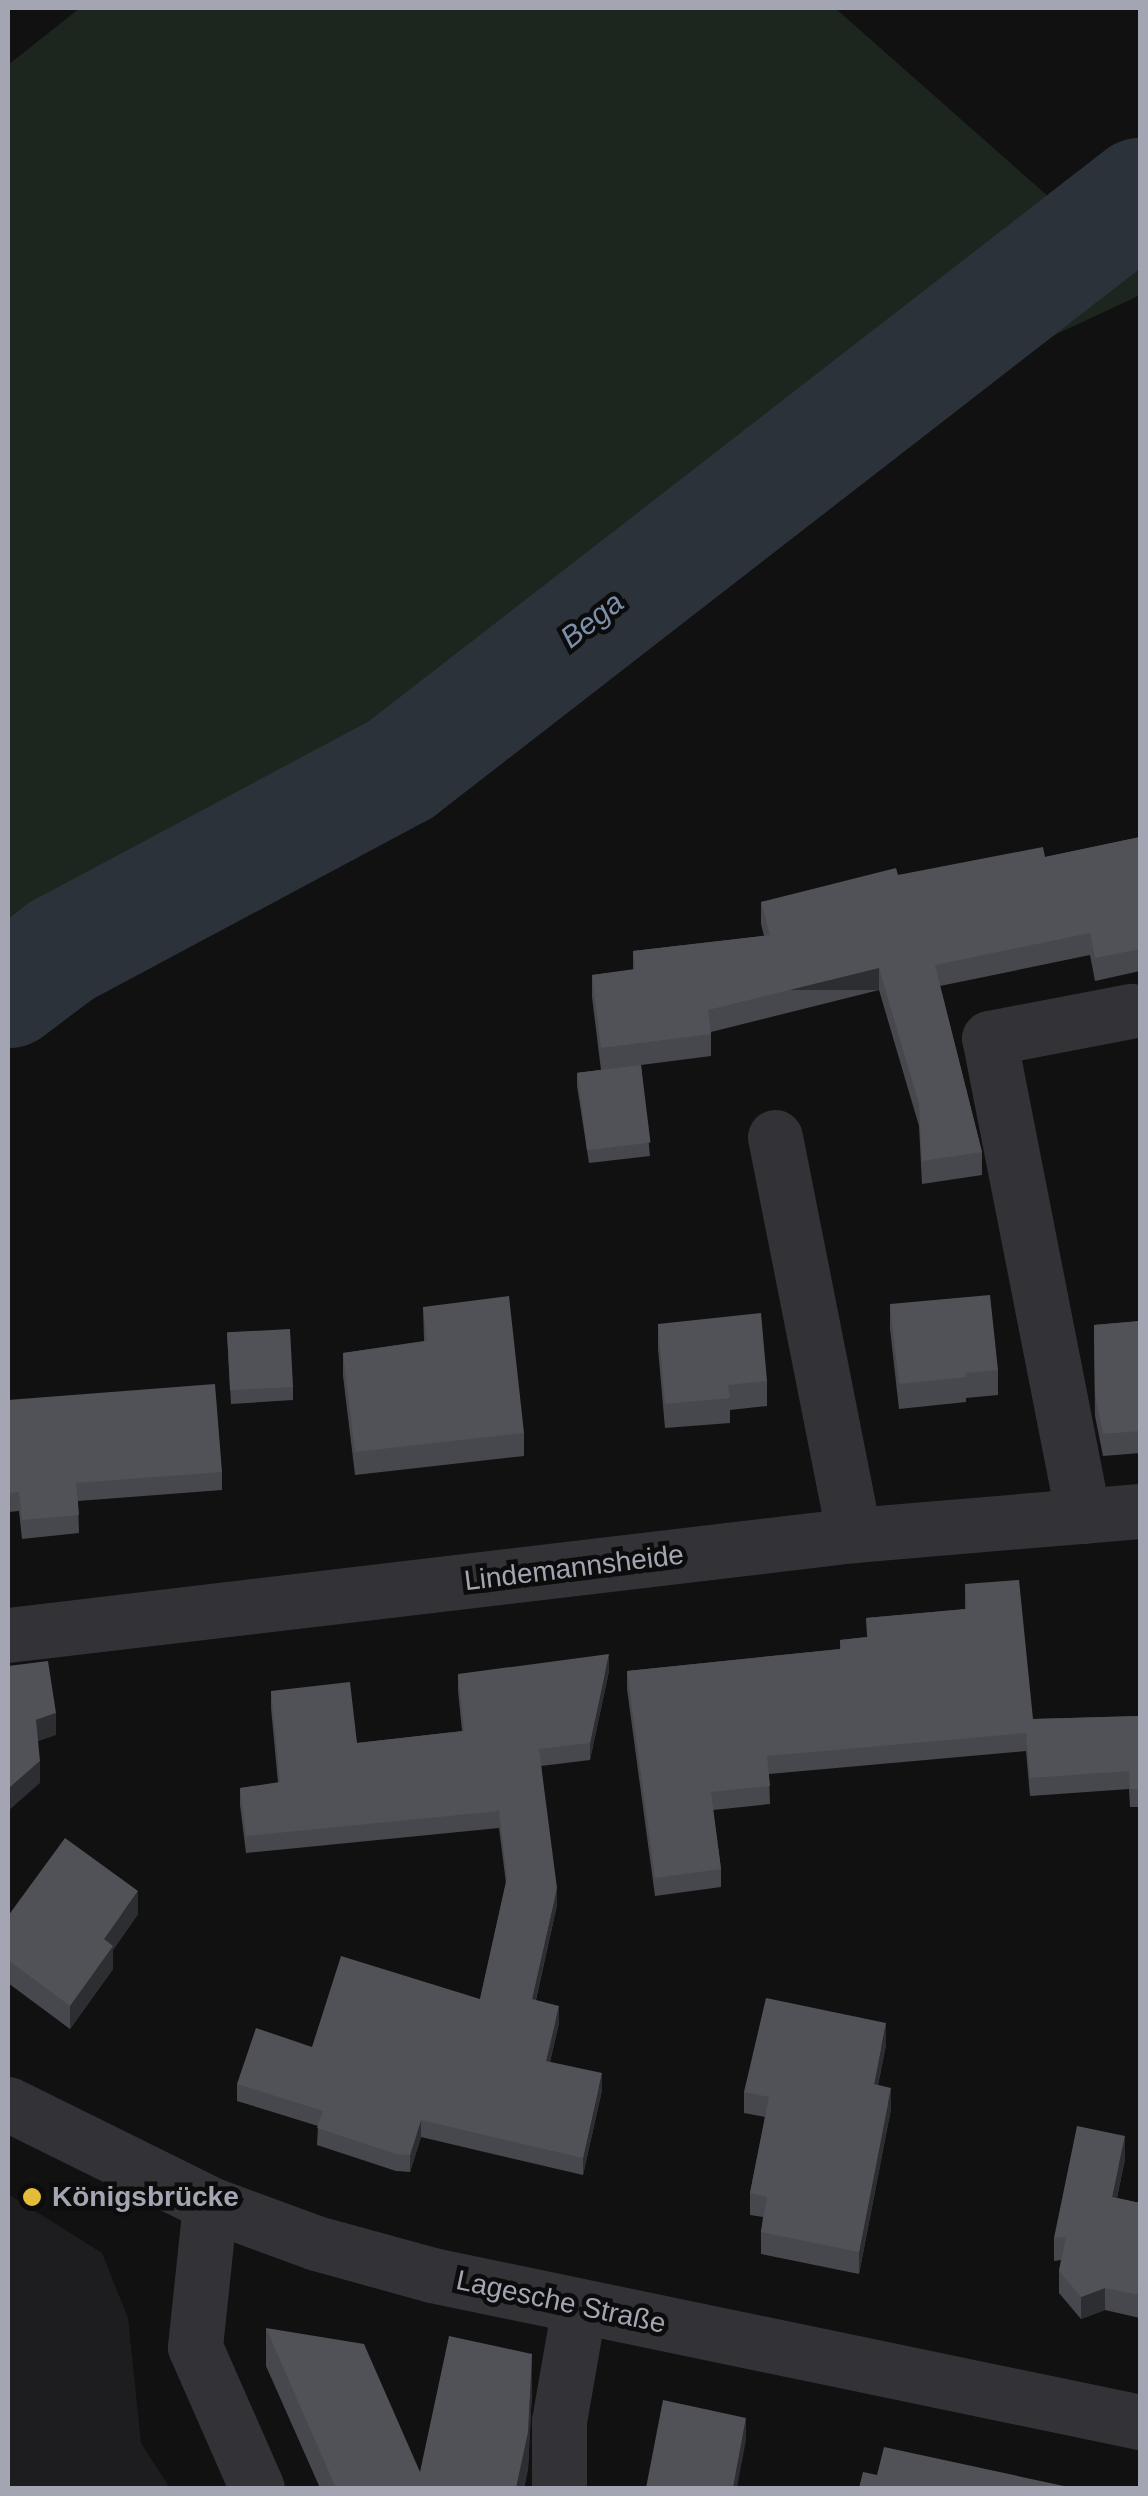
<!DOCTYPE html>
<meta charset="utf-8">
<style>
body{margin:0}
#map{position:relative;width:1148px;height:2496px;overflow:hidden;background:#111112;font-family:Arial,sans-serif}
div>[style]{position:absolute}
.built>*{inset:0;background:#1d1d1f}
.green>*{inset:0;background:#1d251f}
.river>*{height:115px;margin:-57.5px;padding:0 57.5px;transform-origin:57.5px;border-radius:57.5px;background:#2b323a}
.minor>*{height:55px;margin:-27.5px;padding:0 27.5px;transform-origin:27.5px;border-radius:27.5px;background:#323237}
.wall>*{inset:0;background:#47484d}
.shaded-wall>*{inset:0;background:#2d2e31;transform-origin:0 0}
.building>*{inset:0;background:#515258;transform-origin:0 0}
.dots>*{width:28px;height:28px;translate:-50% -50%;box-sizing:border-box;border:5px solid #0c0c0d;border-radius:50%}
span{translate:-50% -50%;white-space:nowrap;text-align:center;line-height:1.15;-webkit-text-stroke:9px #0c0c0d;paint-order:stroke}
.street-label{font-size:28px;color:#a3a6b2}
.poi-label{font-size:28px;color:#a3a6b2;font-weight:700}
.left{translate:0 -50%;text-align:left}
.water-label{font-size:30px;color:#7c90ab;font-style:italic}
.frame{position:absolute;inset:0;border:10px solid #a3a6b2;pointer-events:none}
</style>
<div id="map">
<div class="built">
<div style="clip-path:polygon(8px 2194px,102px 2253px,128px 2318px,141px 2443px,170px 2488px,8px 2488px)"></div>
</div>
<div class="green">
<div style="clip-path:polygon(80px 8px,835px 8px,1058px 205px,1140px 137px,1140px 295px,955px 382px,1055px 208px,863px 356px,376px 756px,38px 930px,8px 952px,8px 65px)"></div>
</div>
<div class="river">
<div style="left:8px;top:990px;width:66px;rotate:-37deg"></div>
<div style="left:61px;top:950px;width:384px;rotate:-28.1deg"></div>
<div style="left:400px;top:769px;width:937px;rotate:-37.8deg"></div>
</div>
<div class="minor">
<div style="left:775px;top:1137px;width:406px;rotate:78.8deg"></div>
<div style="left:1083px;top:1516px;width:487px;rotate:-101.1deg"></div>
<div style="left:989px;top:1038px;width:145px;rotate:-10.8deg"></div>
<div style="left:8px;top:1635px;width:852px;rotate:-6.74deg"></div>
<div style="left:854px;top:1535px;width:287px;rotate:-4.8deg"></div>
<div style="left:8px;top:2104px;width:225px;rotate:26.3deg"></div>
<div style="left:210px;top:2204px;width:113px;rotate:20.2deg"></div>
<div style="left:316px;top:2243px;width:120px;rotate:15.4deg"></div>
<div style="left:432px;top:2275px;width:723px;rotate:11.73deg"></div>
<div style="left:210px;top:2204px;width:144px;rotate:96deg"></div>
<div style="left:195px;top:2347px;width:154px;rotate:66.3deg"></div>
<div style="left:559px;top:2488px;width:67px;rotate:-90deg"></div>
<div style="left:559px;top:2421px;width:117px;rotate:-80.1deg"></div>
</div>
<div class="wall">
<div style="clip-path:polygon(1140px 837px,1140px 971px,1095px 981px,1090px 955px,940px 986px,982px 1152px,982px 1175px,922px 1184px,919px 1126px,879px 990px,711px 1032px,711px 1056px,641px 1065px,650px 1156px,589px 1163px,577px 1086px,577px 1073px,601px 1070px,592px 997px,592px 975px,633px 970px,633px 951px,764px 936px,761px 924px,761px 902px,898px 875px,1045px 857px)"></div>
<div style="clip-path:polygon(890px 1304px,998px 1370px,998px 1395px,966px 1398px,966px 1402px,899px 1409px,890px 1329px)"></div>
<div style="clip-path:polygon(423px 1307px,524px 1433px,524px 1456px,355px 1475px,343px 1376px,343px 1353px,424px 1341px)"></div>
<div style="clip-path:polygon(1140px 1321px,1140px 1453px,1103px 1456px,1095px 1416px,1094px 1325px)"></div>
<div style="clip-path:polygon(658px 1324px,767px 1381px,767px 1406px,730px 1410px,730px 1423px,665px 1428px,658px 1349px)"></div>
<div style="clip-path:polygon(227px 1333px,293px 1387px,293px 1400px,231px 1404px)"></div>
<div style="clip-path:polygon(8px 1400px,222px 1472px,222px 1490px,78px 1501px,79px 1533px,22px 1539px,19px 1511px,8px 1512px)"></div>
<div style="clip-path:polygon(965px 1584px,1033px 1719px,1140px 1716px,1140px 1807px,1130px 1807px,1129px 1789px,1030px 1796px,1026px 1751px,769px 1774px,770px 1804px,713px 1810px,721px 1869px,721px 1887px,655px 1896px,627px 1689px,627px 1671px,840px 1649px,840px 1640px,867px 1637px,866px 1618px,965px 1609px)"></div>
<div style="clip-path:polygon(609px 1671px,590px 1760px,541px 1766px,557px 1905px,536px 2000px,559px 2023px,550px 2062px,602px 2090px,583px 2175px,421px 2137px,410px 2172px,396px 2171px,317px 2145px,318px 2126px,237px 2101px,237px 2084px,312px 2047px,480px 1999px,506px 1883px,499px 1828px,246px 1853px,240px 1805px,240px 1788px,278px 1783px,271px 1708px,271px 1691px,357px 1743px,462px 1731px,458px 1691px,458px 1674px)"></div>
<div style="clip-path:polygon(138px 1914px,113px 1950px,113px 1969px,70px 2029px,8px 1983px,8px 1916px)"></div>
<div style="clip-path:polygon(886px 2045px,878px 2085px,891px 2109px,859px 2274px,761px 2254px,761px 2232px,763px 2217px,750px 2215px,750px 2193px,765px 2117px,744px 2113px,744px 2092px)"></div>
<div style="clip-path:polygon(1125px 2159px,1117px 2198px,1140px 2203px,1140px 2318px,1105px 2310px,1081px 2319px,1059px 2293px,1059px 2271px,1061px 2260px,1054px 2261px,1054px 2238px)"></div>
<div style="clip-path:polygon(266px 2328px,420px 2472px,532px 2391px,528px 2469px,524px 2488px,320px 2488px,266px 2366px)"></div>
</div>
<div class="shaded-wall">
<div style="left:879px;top:968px;width:22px;height:176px;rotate:90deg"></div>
<div style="clip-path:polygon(609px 1654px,609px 1671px,590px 1760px,590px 1743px)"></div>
<div style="clip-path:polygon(56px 1713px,56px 1735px,36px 1742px,36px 1720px)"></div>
<div style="clip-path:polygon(40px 1761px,40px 1783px,8px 1811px,8px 1789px)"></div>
<div style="clip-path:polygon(557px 1888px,557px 1905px,532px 2016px,532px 1999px)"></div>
<div style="clip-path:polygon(138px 1891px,138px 1914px,113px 1950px,113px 1969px,70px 2029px,70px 2006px,104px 1939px)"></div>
<div style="clip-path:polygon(559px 2006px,559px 2023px,546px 2078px,546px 2061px)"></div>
<div style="clip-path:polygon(886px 2023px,886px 2045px,874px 2106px,874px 2084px)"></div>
<div style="clip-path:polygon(602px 2073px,602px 2090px,583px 2175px,583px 2158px)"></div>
<div style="clip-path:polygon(891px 2088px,891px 2109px,859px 2274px,859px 2252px)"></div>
<div style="clip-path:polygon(421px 2120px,421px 2137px,410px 2172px,410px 2155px)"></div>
<div style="clip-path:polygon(1125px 2136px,1125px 2159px,1112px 2220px,1112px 2197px)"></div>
<div style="clip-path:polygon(1105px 2288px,1105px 2310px,1081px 2319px,1081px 2297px)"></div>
<div style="clip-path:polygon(532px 2354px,532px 2391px,528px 2469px,524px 2488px,516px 2488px)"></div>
<div style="clip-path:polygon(746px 2418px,746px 2440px,737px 2488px,733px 2488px)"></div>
</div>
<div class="building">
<div style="clip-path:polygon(1140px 837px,1140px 949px,1095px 958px,1090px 933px,935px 965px,982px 1152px,922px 1161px,919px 1104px,879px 968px,708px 1010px,711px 1034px,601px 1048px,592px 975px,635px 969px,633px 951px,770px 935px,761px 902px,896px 868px,898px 875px,1043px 847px,1045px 857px)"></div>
<div style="left:641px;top:1065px;width:78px;height:64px;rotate:83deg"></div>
<div style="clip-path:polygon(990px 1295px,998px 1370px,965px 1373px,966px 1377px,899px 1384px,890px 1304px)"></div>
<div style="clip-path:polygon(509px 1296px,524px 1433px,355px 1452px,343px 1353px,427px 1341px,423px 1307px)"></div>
<div style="clip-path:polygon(761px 1313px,767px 1381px,728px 1385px,730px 1398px,665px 1404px,658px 1324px)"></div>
<div style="clip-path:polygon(1140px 1321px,1140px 1431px,1103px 1434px,1095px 1394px,1094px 1325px)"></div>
<div style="left:290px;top:1329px;width:58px;height:63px;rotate:87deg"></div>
<div style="clip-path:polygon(215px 1384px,222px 1472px,76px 1483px,79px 1515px,22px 1520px,19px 1492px,8px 1493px,8px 1400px)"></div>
<div style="clip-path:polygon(1019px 1580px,1033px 1719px,1140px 1716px,1140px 1789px,1130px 1789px,1129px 1771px,1030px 1778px,1026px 1733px,767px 1756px,770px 1786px,711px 1792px,721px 1869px,655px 1878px,627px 1671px,841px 1649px,840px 1640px,868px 1637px,866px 1618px,967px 1609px,965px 1584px)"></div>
<div style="clip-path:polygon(609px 1654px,590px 1743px,539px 1749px,557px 1888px,532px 1999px,559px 2006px,546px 2061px,602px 2073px,583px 2158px,421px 2120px,410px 2155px,396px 2154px,317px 2128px,323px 2111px,237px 2084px,256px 2028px,312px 2047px,341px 1956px,480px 1999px,507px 1877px,499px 1811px,246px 1836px,240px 1788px,280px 1782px,271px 1691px,350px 1682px,357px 1743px,464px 1731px,458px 1674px)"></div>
<div style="clip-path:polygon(48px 1661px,56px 1713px,36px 1720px,40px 1761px,8px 1789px,8px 1666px)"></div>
<div style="clip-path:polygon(65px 1838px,138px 1891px,104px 1939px,113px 1946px,70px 2006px,8px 1960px,8px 1916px)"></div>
<div style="clip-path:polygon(766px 1998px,886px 2023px,874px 2084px,891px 2088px,859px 2252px,761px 2232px,767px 2197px,750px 2193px,769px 2097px,744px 2092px)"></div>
<div style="clip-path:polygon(1077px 2126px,1125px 2136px,1112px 2197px,1140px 2203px,1140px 2295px,1105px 2288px,1081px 2297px,1059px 2271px,1066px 2237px,1054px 2238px)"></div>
<div style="clip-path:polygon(266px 2328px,364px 2344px,420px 2472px,449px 2336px,532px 2354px,528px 2432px,516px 2488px,336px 2488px)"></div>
<div style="clip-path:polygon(663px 2400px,746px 2418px,733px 2488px,646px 2488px)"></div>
<div style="clip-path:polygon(884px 2447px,1073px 2488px,859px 2488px,863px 2472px,877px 2475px)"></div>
</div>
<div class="dots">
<div style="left:32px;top:2197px;background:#e4bc37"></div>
</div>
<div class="street-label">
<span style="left:574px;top:1568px;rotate:-7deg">Lindemannsheide</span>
<span style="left:561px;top:2302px;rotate:12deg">Lagesche Straße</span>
</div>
<div class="poi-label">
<span class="left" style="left:52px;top:2197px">Königsbrücke</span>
</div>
<div class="water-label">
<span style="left:592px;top:620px;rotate:-38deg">Bega</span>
</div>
<div class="frame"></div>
</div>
